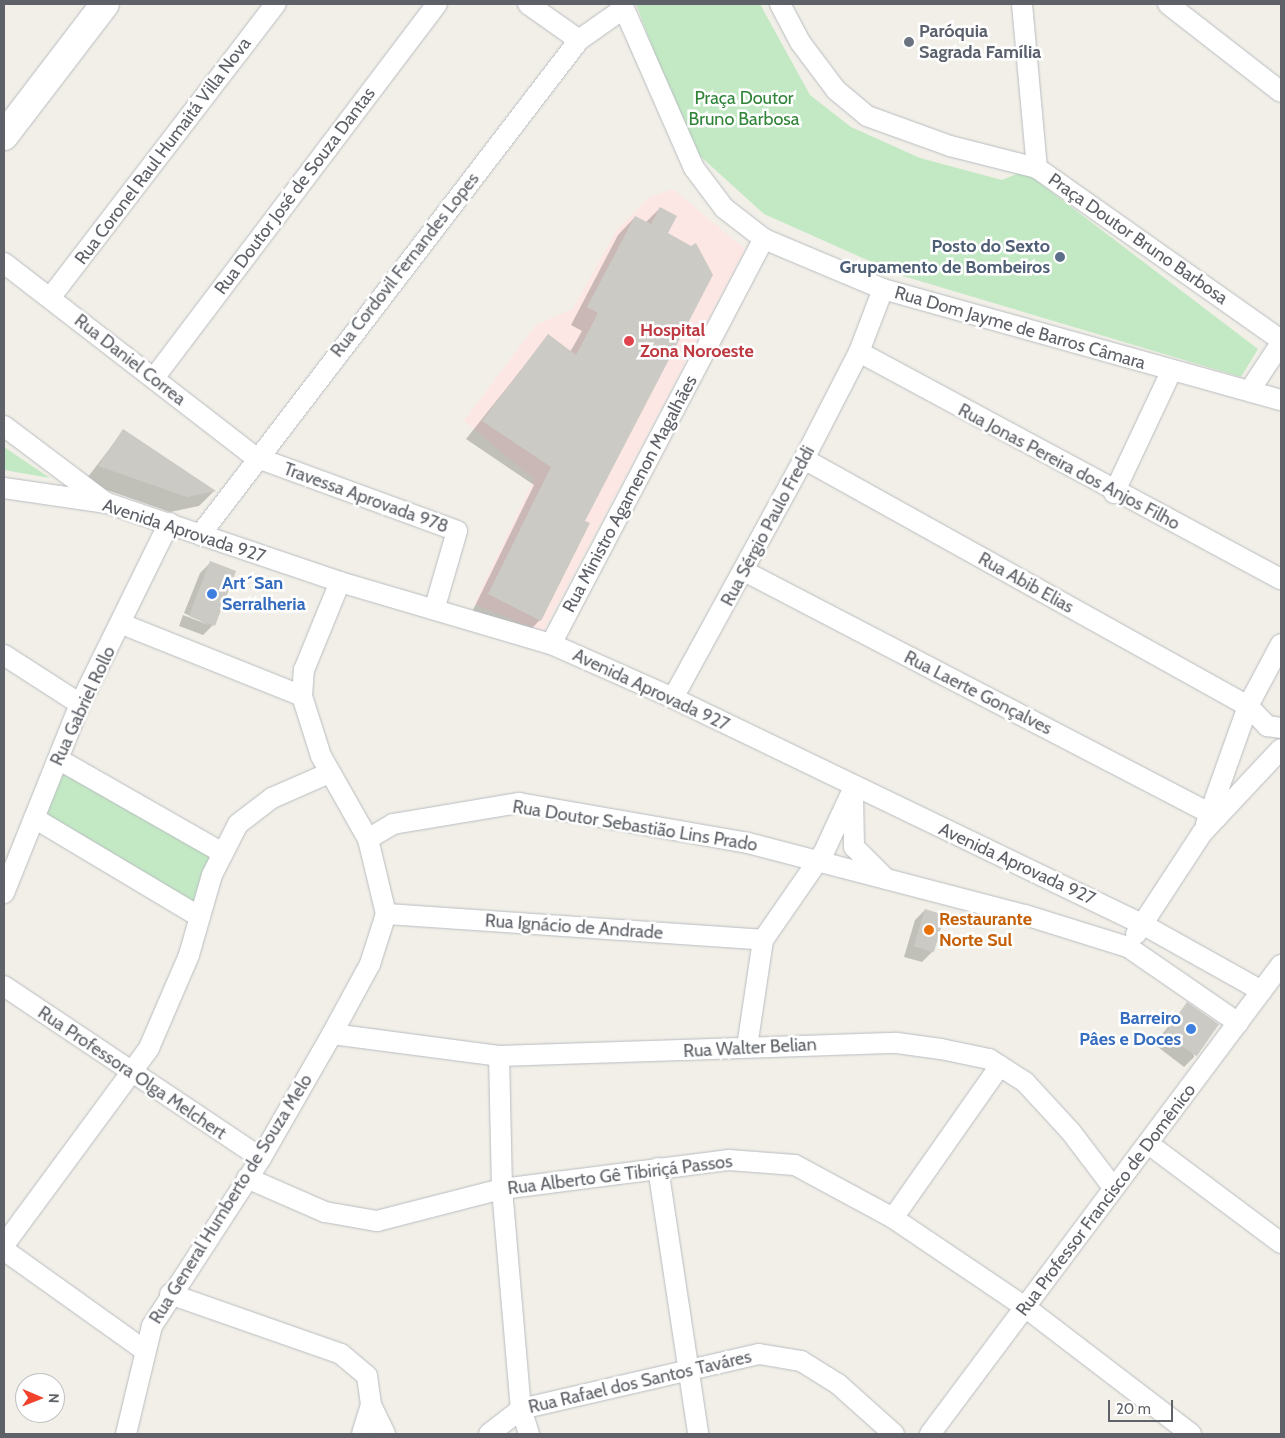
<!DOCTYPE html>
<meta charset="utf-8">
<style>
body{margin:0}
#map{position:relative;width:1285px;height:1438px;overflow:hidden;background:#f1efe7;font-family:Cabin,sans-serif}
div>[style]{position:absolute}
.medical>*{inset:0;background:#fde7e4}
.green>*{inset:0;background:#c3e9c4}
.shadow>*{inset:0;background:#0003}
.building>*{inset:0;background:#cccac4;transform-origin:0 0}
.roads{filter:drop-shadow(0 0 1px #b9bcc1) drop-shadow(0 0 1px #b9bcc1)}
.street>*{height:20px;margin:-10px;padding:0 10px;transform-origin:10px;border-radius:10px;background:#fff}
.secondary>*{height:28px;margin:-14px;padding:0 14px;transform-origin:14px;border-radius:14px;background:#fff}
.dots>*{width:14px;height:14px;translate:-50% -50%;box-sizing:border-box;border:2px solid #fff;border-radius:50%}
span{translate:-50% -50%;white-space:nowrap;text-align:center;line-height:1.15;-webkit-text-stroke:5px #fff;paint-order:stroke}
.worship-label{font-size:18px;color:#5b616d;font-weight:700}
.left{translate:0 -50%;text-align:left}
.park-label{font-size:18px;color:#308438}
.street-label{font-size:18px;color:#5e6268}
.service-label{font-size:18px;color:#4e5e75;font-weight:700}
.right{translate:-100% -50%;text-align:right}
.health-label{font-size:18px;color:#be3a42;font-weight:700}
.shop-label{font-size:18px;color:#366cbe;font-weight:700}
.food-label{font-size:18px;color:#c56008;font-weight:700}
.frame{position:absolute;inset:0;border:5px solid #5e6268;pointer-events:none}
.north{position:absolute;left:15px;top:1373px;width:50px;height:50px;box-sizing:border-box;background:#fff;border:1px solid #bfc0c3;border-radius:50%;rotate:91deg;font-size:14px;font-weight:700;line-height:20px;text-align:center;color:#5e6268}
.north::after{content:'';display:block;margin:auto;width:18px;height:22px;background:#f1422c;clip-path:polygon(50% 0,100% 100%,50% 72%,0 100%)}
.scale{position:absolute;left:1108px;top:1400px;width:65px;height:22px;box-sizing:border-box;border:2px solid #5e6268;border-top:0;padding-left:6px;font-size:15px;line-height:18px;white-space:nowrap;color:#5e6268;-webkit-text-stroke:4px #fff;paint-order:stroke}
</style>
<div id="map">
<div class="medical">
<div style="clip-path:polygon(673px 189px,745px 249px,543px 632px,474px 604px,534px 479px,464px 421px,536px 325px,573px 309px,616px 231px,648px 198px)"></div>
</div>
<div class="green">
<div style="clip-path:polygon(636px 4px,760px 4px,810px 95px,851px 127px,920px 158px,1002px 180px,1024px 171px,1258px 349px,1241px 377px,903px 276px,764px 214px,690px 147px)"></div>
<div style="clip-path:polygon(4px 447px,50px 478px,4px 470px)"></div>
<div style="clip-path:polygon(60px 763px,217px 855px,200px 917px,37px 812px)"></div>
</div>
<div class="shadow">
<div style="clip-path:polygon(660px 208px,667px 233px,584px 521px,588px 523px,540px 620px,522px 638px,472px 612px,534px 485px,466px 439px,549px 335px,570px 352px,582px 331px,571px 325px,618px 235px,635px 217px,645px 223px)"></div>
<div style="clip-path:polygon(124px 430px,214px 491px,199px 506px,170px 512px,84px 482px)"></div>
<div style="clip-path:polygon(210px 563px,213px 625px,203px 635px,179px 626px,183px 615px,209px 625px,184px 613px,200px 573px)"></div>
<div style="clip-path:polygon(925px 910px,943px 915px,932px 952px,922px 962px,904px 957px,915px 920px)"></div>
<div style="clip-path:polygon(1187px 1004px,1194px 1057px,1184px 1067px,1154px 1044px)"></div>
</div>
<div class="building">
<div style="clip-path:polygon(660px 207px,677px 216px,668px 233px,691px 246px,696px 243px,713px 275px,585px 521px,590px 523px,541px 621px,488px 594px,551px 467px,482px 421px,548px 334px,576px 355px,598px 313px,587px 307px,635px 216px,651px 224px)"></div>
<div style="clip-path:polygon(123px 429px,216px 491px,187px 497px,98px 466px)"></div>
<div style="left:210px;top:561px;width:28px;height:59px;rotate:21deg"></div>
<div style="left:925px;top:909px;width:21px;height:39px;rotate:17deg"></div>
<div style="left:1187px;top:1002px;width:39px;height:39px;rotate:35deg"></div>
</div>
<div class="roads">
<div class="street">
<div style="left:528px;top:4px;width:62px;rotate:35.2deg"></div>
<div style="left:622px;top:4px;width:179px;rotate:66.3deg"></div>
<div style="left:694px;top:168px;width:50px;rotate:53.1deg"></div>
<div style="left:724px;top:208px;width:51px;rotate:37.8deg"></div>
<div style="left:764px;top:239px;width:129px;rotate:22.8deg"></div>
<div style="left:883px;top:289px;width:413px;rotate:15.6deg"></div>
<div style="left:780px;top:4px;width:43px;rotate:62.2deg"></div>
<div style="left:800px;top:42px;width:60px;rotate:53.1deg"></div>
<div style="left:836px;top:90px;width:40px;rotate:40deg"></div>
<div style="left:867px;top:116px;width:88px;rotate:19.9deg"></div>
<div style="left:950px;top:146px;width:90px;rotate:14.2deg"></div>
<div style="left:1037px;top:168px;width:299px;rotate:35.2deg"></div>
<div style="left:1022px;top:4px;width:165px;rotate:84.8deg"></div>
<div style="left:1168px;top:4px;width:143px;rotate:37.9deg"></div>
<div style="left:4px;top:263px;width:317px;rotate:37.7deg"></div>
<div style="left:255px;top:457px;width:215px;rotate:20.1deg"></div>
<div style="left:457px;top:531px;width:82px;rotate:106.2deg"></div>
<div style="left:50px;top:298px;width:371px;rotate:-52.5deg"></div>
<div style="left:859px;top:352px;width:479px;rotate:28.3deg"></div>
<div style="left:154px;top:378px;width:469px;rotate:-52.9deg"></div>
<div style="left:1250px;top:390px;width:56px;rotate:-56.6deg"></div>
<div style="left:4px;top:426px;width:126px;rotate:37deg"></div>
<div style="left:804px;top:459px;width:508px;rotate:29.09deg"></div>
<div style="left:1248px;top:706px;width:28px;rotate:46deg"></div>
<div style="left:1267px;top:726px;width:14px;rotate:8deg"></div>
<div style="left:4px;top:488px;width:104px;rotate:8.3deg"></div>
<div style="left:107px;top:503px;width:246px;rotate:18.7deg"></div>
<div style="left:340px;top:582px;width:220px;rotate:16.4deg"></div>
<div style="left:551px;top:644px;width:133px;rotate:23.9deg"></div>
<div style="left:673px;top:698px;width:521px;rotate:25.73deg"></div>
<div style="left:1142px;top:924px;width:137px;rotate:29.2deg"></div>
<div style="left:1114px;top:493px;width:134px;rotate:-64.8deg"></div>
<div style="left:200px;top:535px;width:623px;rotate:-52.56deg"></div>
<div style="left:579px;top:40px;width:54px;rotate:-35.2deg"></div>
<div style="left:746px;top:572px;width:531px;rotate:27.48deg"></div>
<div style="left:122px;top:624px;width:194px;rotate:21.8deg"></div>
<div style="left:551px;top:644px;width:458px;rotate:-62.3deg"></div>
<div style="left:4px;top:655px;width:90px;rotate:32.8deg"></div>
<div style="left:673px;top:698px;width:273px;rotate:-61.3deg"></div>
<div style="left:804px;top:459px;width:120px;rotate:-62.8deg"></div>
<div style="left:859px;top:352px;width:67px;rotate:-69.1deg"></div>
<div style="left:58px;top:759px;width:190px;rotate:29.7deg"></div>
<div style="left:853px;top:794px;width:53px;rotate:88.9deg"></div>
<div style="left:854px;top:847px;width:45px;rotate:45deg"></div>
<div style="left:34px;top:818px;width:193px;rotate:30.8deg"></div>
<div style="left:1206px;top:824px;width:125px;rotate:-70.4deg"></div>
<div style="left:1248px;top:706px;width:70px;rotate:-62deg"></div>
<div style="left:368px;top:839px;width:29px;rotate:-31deg"></div>
<div style="left:393px;top:824px;width:128px;rotate:-9.5deg"></div>
<div style="left:519px;top:803px;width:232px;rotate:9.9deg"></div>
<div style="left:748px;top:843px;width:286px;rotate:14.6deg"></div>
<div style="left:1025px;top:915px;width:108px;rotate:17.3deg"></div>
<div style="left:1128px;top:947px;width:134px;rotate:34.6deg"></div>
<div style="left:4px;top:893px;width:204px;rotate:-68.1deg"></div>
<div style="left:80px;top:704px;width:202px;rotate:-63.8deg"></div>
<div style="left:386px;top:914px;width:378px;rotate:3.9deg"></div>
<div style="left:1136px;top:934px;width:121px;rotate:-56.8deg"></div>
<div style="left:1202px;top:833px;width:115px;rotate:-46.8deg"></div>
<div style="left:4px;top:986px;width:309px;rotate:33.8deg"></div>
<div style="left:332px;top:1034px;width:168px;rotate:7.5deg"></div>
<div style="left:499px;top:1056px;width:398px;rotate:-1.9deg"></div>
<div style="left:897px;top:1043px;width:44px;rotate:7.8deg"></div>
<div style="left:941px;top:1049px;width:49px;rotate:11.8deg"></div>
<div style="left:989px;top:1059px;width:43px;rotate:32.6deg"></div>
<div style="left:1025px;top:1082px;width:68px;rotate:47.4deg"></div>
<div style="left:1071px;top:1132px;width:68px;rotate:52.8deg"></div>
<div style="left:747px;top:1047px;width:108px;rotate:-81.5deg"></div>
<div style="left:763px;top:940px;width:107px;rotate:-55.3deg"></div>
<div style="left:824px;top:852px;width:72px;rotate:-65.2deg"></div>
<div style="left:499px;top:1056px;width:133px;rotate:88.7deg"></div>
<div style="left:502px;top:1189px;width:221px;rotate:85.1deg"></div>
<div style="left:521px;top:1409px;width:26px;rotate:72deg"></div>
<div style="left:1150px;top:1145px;width:164px;rotate:36.8deg"></div>
<div style="left:658px;top:1168px;width:269px;rotate:81.4deg"></div>
<div style="left:247px;top:1178px;width:85px;rotate:23.6deg"></div>
<div style="left:325px;top:1212px;width:53px;rotate:9.8deg"></div>
<div style="left:377px;top:1221px;width:129px;rotate:-14.4deg"></div>
<div style="left:502px;top:1189px;width:229px;rotate:-7.3deg"></div>
<div style="left:729px;top:1160px;width:66px;rotate:4.3deg"></div>
<div style="left:795px;top:1165px;width:111px;rotate:28.4deg"></div>
<div style="left:893px;top:1218px;width:159px;rotate:34deg"></div>
<div style="left:1025px;top:1307px;width:209px;rotate:37.4deg"></div>
<div style="left:893px;top:1218px;width:186px;rotate:-54.9deg"></div>
<div style="left:4px;top:1245px;width:245px;rotate:-53.6deg"></div>
<div style="left:149px;top:1048px;width:101px;rotate:-66.7deg"></div>
<div style="left:189px;top:955px;width:83px;rotate:-74deg"></div>
<div style="left:212px;top:875px;width:57px;rotate:-63deg"></div>
<div style="left:238px;top:824px;width:43px;rotate:-37.4deg"></div>
<div style="left:272px;top:798px;width:62px;rotate:-23.7deg"></div>
<div style="left:4px;top:1250px;width:171px;rotate:35.5deg"></div>
<div style="left:170px;top:1294px;width:181px;rotate:19.3deg"></div>
<div style="left:341px;top:1354px;width:34px;rotate:40deg"></div>
<div style="left:367px;top:1376px;width:29px;rotate:82deg"></div>
<div style="left:371px;top:1405px;width:32px;rotate:64deg"></div>
<div style="left:126px;top:1434px;width:111px;rotate:-76.5deg"></div>
<div style="left:152px;top:1326px;width:200px;rotate:-57deg"></div>
<div style="left:261px;top:1158px;width:143px;rotate:-60.2deg"></div>
<div style="left:332px;top:1034px;width:80px;rotate:-61.5deg"></div>
<div style="left:370px;top:964px;width:52px;rotate:-72.3deg"></div>
<div style="left:386px;top:914px;width:77px;rotate:-103.5deg"></div>
<div style="left:368px;top:839px;width:95px;rotate:-119.5deg"></div>
<div style="left:321px;top:756px;width:63px;rotate:-107.6deg"></div>
<div style="left:302px;top:696px;width:26px;rotate:-86deg"></div>
<div style="left:304px;top:670px;width:95px;rotate:-67.8deg"></div>
<div style="left:362px;top:1434px;width:30px;rotate:-73deg"></div>
<div style="left:489px;top:1434px;width:41px;rotate:-38deg"></div>
<div style="left:521px;top:1409px;width:244px;rotate:-13deg"></div>
<div style="left:759px;top:1354px;width:43px;rotate:9.5deg"></div>
<div style="left:801px;top:1361px;width:44px;rotate:31.9deg"></div>
<div style="left:838px;top:1384px;width:75px;rotate:41.8deg"></div>
<div style="left:930px;top:1434px;width:586px;rotate:-53.19deg"></div>
</div>
<div class="secondary">
<div style="left:4px;top:136px;width:166px;rotate:-52.6deg"></div>
</div>
</div>
<div class="dots">
<div style="left:909px;top:42px;background:#6b7280"></div>
<div style="left:1060px;top:257px;background:#5c6f8a"></div>
<div style="left:629px;top:341px;background:#e0444e"></div>
<div style="left:212px;top:594px;background:#3f7fe0"></div>
<div style="left:929px;top:930px;background:#e8710a"></div>
<div style="left:1191px;top:1029px;background:#3f7fe0"></div>
</div>
<div class="worship-label">
<span class="left" style="left:919px;top:42px">Paróquia<br>Sagrada Família</span>
</div>
<div class="park-label">
<span style="left:744px;top:109px">Praça Doutor<br>Bruno Barbosa</span>
</div>
<div class="street-label">
<span style="left:163px;top:151px;rotate:-53deg">Rua Coronel Raul Humaitá Villa Nova</span>
<span style="left:295px;top:191px;rotate:-53deg">Rua Doutor José de Souza Dantas</span>
<span style="left:1138px;top:239px;rotate:35deg">Praça Doutor Bruno Barbosa</span>
<span style="left:405px;top:265px;rotate:-52deg">Rua Cordovil Fernandes Lopes</span>
<span style="left:1020px;top:328px;rotate:16deg">Rua Dom Jayme de Barros Câmara</span>
<span style="left:130px;top:360px;rotate:38deg">Rua Daniel Correa</span>
<span style="left:1069px;top:467px;rotate:28deg">Rua Jonas Pereira dos Anjos Filho</span>
<span style="left:630px;top:494px;rotate:-62deg">Rua Ministro Agamenon Magalhães</span>
<span style="left:366px;top:498px;rotate:20deg">Travessa Aprovada 978</span>
<span style="left:768px;top:526px;rotate:-62deg">Rua Sérgio Paulo Freddi</span>
<span style="left:184px;top:531px;rotate:18deg">Avenida Aprovada 927</span>
<span style="left:1026px;top:583px;rotate:29deg">Rua Abib Elias</span>
<span style="left:651px;top:690px;rotate:25deg">Avenida Aprovada 927</span>
<span style="left:978px;top:693px;rotate:27deg">Rua Laerte Gonçalves</span>
<span style="left:83px;top:706px;rotate:-65deg">Rua Gabriel Rollo</span>
<span style="left:635px;top:826px;rotate:9deg">Rua Doutor Sebastião Lins Prado</span>
<span style="left:1017px;top:864px;rotate:25deg">Avenida Aprovada 927</span>
<span style="left:574px;top:927px;rotate:4deg">Rua Ignácio de Andrade</span>
<span style="left:750px;top:1048px;rotate:-3deg">Rua Walter Belian</span>
<span style="left:132px;top:1073px;rotate:34deg">Rua Professora Olga Melchert</span>
<span style="left:620px;top:1175px;rotate:-7deg">Rua Alberto Gê Tibiriçá Passos</span>
<span style="left:231px;top:1199px;rotate:-58deg">Rua General Humberto de Souza Melo</span>
<span style="left:1106px;top:1200px;rotate:-53deg">Rua Professor Francisco de Domênico</span>
<span style="left:640px;top:1382px;rotate:-13deg">Rua Rafael dos Santos Taváres</span>
</div>
<div class="service-label">
<span class="right" style="left:1050px;top:257px">Posto do Sexto<br>Grupamento de Bombeiros</span>
</div>
<div class="health-label">
<span class="left" style="left:640px;top:341px">Hospital<br>Zona Noroeste</span>
</div>
<div class="shop-label">
<span class="left" style="left:222px;top:594px">Art´San<br>Serralheria</span>
<span class="right" style="left:1181px;top:1029px">Barreiro<br>Pâes e Doces</span>
</div>
<div class="food-label">
<span class="left" style="left:939px;top:930px">Restaurante<br>Norte Sul</span>
</div>
<div class="frame"></div>
<div class="north">N</div>
<div class="scale">20 m</div>
</div>
